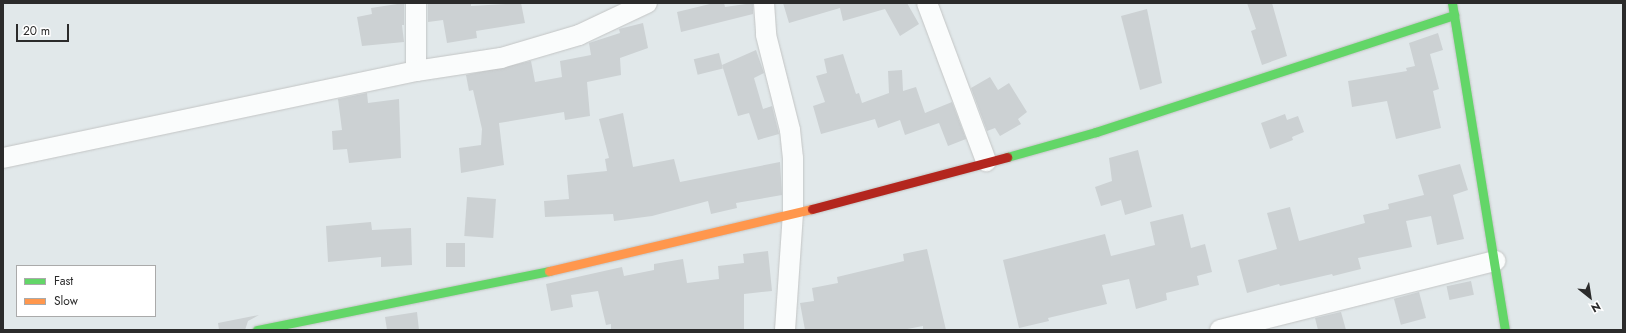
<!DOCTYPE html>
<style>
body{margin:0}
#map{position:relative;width:1626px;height:333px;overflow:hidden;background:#e1e8ea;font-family:Jost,sans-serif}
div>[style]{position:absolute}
.building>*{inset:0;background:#ccd1d3;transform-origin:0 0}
.roads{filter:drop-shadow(0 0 1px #c3c5c5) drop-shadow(0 0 1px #c3c5c5)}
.street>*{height:20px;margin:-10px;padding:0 10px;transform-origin:10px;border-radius:10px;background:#fafcfc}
.fast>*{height:9px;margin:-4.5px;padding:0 4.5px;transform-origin:4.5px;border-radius:4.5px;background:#63d668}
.slow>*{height:9px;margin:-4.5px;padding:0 4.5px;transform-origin:4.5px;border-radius:4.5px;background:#ff974d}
.jam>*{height:9px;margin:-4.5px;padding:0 4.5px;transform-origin:4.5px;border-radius:4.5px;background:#b3261e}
span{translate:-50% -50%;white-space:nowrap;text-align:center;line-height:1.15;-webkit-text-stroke:4px #fff;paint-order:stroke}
.frame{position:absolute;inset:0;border:4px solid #2b2b2b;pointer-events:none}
.legend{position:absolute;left:16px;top:265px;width:140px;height:52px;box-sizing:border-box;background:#fff;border:1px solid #aaa;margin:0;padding:5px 7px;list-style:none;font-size:12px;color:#2b2b2b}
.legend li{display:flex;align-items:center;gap:8px;height:20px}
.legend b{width:20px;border:1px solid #aaa}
.north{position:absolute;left:1570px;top:277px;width:40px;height:40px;-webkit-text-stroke:3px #fff;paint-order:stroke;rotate:150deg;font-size:11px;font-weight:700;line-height:16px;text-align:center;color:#2b2b2b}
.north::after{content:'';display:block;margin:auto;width:14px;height:18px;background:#2b2b2b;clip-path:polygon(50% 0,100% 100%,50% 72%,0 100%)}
.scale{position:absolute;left:16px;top:24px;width:53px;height:18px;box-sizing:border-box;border:2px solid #2b2b2b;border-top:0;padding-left:5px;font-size:12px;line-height:14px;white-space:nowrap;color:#2b2b2b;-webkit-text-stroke:3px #fff;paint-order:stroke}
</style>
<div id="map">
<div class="building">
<div style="clip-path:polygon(404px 3px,404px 25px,402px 25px,404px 42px,362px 46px,357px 17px,372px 14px,371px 8px)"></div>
<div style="clip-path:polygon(428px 3px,471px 3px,471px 6px,521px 3px,525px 23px,476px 31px,477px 38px,447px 43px,443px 20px,428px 22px)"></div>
<div style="clip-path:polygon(714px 3px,724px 3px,725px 7px,753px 3px,753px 14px,681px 32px,677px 12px)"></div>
<div style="clip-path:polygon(783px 3px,907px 3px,919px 24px,900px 36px,885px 9px,843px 21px,840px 8px,789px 23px)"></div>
<div style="clip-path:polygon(1247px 3px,1272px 3px,1287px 56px,1262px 65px,1251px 31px,1256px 29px)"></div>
<div style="clip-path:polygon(1147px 9px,1162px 83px,1140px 90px,1121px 16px)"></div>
<div style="clip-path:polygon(643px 23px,648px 48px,620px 58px,621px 75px,587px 82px,590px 116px,565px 120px,564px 112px,499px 123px,504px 165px,461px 173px,459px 148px,481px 145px,482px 129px,473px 90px,469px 91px,466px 75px,531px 61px,535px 82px,562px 77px,560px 61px,591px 55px,589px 43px,620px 33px,619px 29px)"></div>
<div style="clip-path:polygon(1438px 33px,1443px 50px,1430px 54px,1439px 89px,1433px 91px,1441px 128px,1396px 139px,1387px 101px,1352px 107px,1348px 81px,1407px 71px,1406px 68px,1415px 66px,1409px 43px)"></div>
<div style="clip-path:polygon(756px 50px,764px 73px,754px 78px,763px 109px,772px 106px,779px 134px,758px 140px,749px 113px,738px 116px,722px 65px)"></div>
<div style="left:719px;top:53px;width:16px;height:26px;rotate:76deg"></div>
<div style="clip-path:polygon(843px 54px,856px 94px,859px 93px,862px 103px,889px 93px,888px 71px,902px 70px,903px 91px,916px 87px,925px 113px,952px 102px,966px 139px,948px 146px,939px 123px,905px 135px,900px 120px,878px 128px,875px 119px,821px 134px,813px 106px,825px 102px,816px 76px,827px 73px,824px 59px)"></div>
<div style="clip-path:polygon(990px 77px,998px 90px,1009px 83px,1027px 112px,1018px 119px,1021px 124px,1000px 136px,995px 128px,987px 131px,971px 88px)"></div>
<div style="clip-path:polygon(367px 93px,368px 103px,399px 99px,401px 158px,349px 163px,347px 149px,333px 150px,332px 131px,342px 130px,338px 99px)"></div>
<div style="clip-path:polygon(623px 113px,633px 167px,674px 159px,680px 182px,780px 162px,782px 195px,736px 203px,737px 208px,711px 214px,708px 201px,652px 216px,614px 221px,613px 214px,545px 217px,544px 201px,569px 199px,567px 175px,607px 171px,605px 159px,609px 158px,599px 119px)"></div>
<div style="clip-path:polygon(1285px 114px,1287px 120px,1298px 116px,1304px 132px,1292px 137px,1293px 140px,1270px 149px,1261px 123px)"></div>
<div style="clip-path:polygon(1138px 150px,1152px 207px,1125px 215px,1121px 200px,1101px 206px,1095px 187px,1112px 181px,1109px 158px)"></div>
<div style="clip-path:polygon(1460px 164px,1468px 190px,1453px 195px,1464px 239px,1437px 245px,1431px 216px,1406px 221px,1412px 247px,1358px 258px,1361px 269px,1333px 276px,1332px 274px,1280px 286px,1279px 284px,1247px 293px,1238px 260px,1277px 249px,1267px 213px,1290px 207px,1299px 241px,1365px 223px,1363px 215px,1389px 209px,1388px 204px,1424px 195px,1418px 175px)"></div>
<div style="left:467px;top:197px;width:29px;height:39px;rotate:4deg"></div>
<div style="clip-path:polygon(1183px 214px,1191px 248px,1205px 244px,1212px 272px,1197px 276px,1199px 285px,1166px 293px,1167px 300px,1136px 309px,1129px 279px,1102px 285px,1107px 304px,1048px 318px,1049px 321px,1019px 328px,1003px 260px,1105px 234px,1111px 256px,1155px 245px,1150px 222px)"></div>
<div style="clip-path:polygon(371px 222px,372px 230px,411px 228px,412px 265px,381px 267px,381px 257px,328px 262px,326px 226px)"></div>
<div style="left:446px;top:243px;width:19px;height:24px"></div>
<div style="clip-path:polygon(927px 249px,946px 330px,923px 330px,923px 326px,902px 330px,805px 330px,800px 303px,814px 301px,812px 288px,838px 283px,837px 277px,904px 261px,903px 254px)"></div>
<div style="clip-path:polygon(768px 251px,772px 291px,744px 294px,744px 330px,611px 330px,611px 324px,606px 325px,598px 291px,571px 295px,573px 307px,551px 311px,546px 284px,622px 267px,624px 276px,654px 270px,654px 264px,683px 259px,687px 283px,719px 279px,718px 266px,744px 263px,743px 254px)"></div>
<div style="left:1471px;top:281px;width:14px;height:25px;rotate:78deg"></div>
<div style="left:1419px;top:292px;width:27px;height:26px;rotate:75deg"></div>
<div style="clip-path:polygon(417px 312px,419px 330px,387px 330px,385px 317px)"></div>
<div style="clip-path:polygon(1341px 312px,1346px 330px,1318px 330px,1315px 318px)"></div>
<div style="clip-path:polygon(259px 315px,248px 321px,245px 330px,219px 330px,218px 323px)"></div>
</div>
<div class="roads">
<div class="street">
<div style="left:764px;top:3px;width:32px;rotate:86deg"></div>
<div style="left:766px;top:35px;width:98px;rotate:75.8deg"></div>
<div style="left:790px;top:130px;width:28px;rotate:84deg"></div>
<div style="left:793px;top:158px;width:55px;rotate:90deg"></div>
<div style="left:793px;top:213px;width:117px;rotate:93.9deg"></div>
<div style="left:927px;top:3px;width:169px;rotate:69.5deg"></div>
<div style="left:416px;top:71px;width:68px;rotate:-90deg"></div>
<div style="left:3px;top:158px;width:422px;rotate:-11.9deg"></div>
<div style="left:416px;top:71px;width:86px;rotate:-8.7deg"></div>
<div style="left:501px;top:58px;width:81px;rotate:-16.4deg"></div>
<div style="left:579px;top:35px;width:75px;rotate:-25.2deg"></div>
<div style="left:1220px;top:330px;width:284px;rotate:-14.1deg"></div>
</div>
<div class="fast">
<div style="left:1452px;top:3px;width:331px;rotate:80.8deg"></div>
<div style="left:1007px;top:157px;width:92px;rotate:-15.7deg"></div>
<div style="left:1096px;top:132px;width:377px;rotate:-18.1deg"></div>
<div style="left:257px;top:330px;width:298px;rotate:-11.4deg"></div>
</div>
<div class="slow">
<div style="left:549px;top:271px;width:270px;rotate:-13.3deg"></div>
</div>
<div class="jam">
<div style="left:812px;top:209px;width:202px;rotate:-14.9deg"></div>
</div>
</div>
<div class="frame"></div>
<ul class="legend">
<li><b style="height:5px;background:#63d668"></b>Fast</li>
<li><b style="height:5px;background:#ff974d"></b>Slow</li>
</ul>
<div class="north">N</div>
<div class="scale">20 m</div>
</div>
